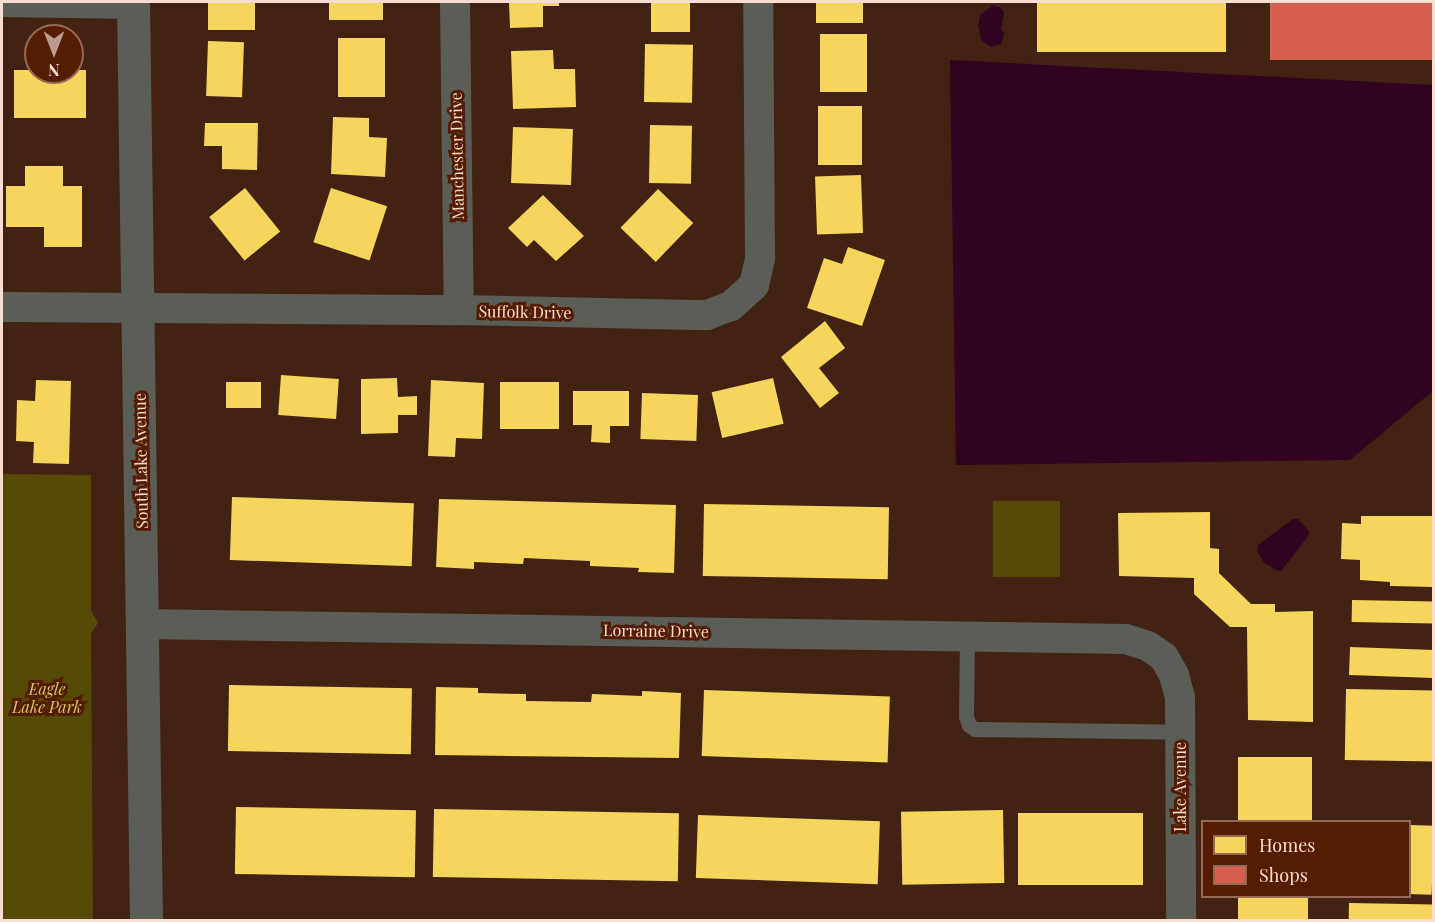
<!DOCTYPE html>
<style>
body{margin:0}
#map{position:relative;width:1435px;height:922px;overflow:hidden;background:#412213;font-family:"Playfair Display",serif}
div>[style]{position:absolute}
.green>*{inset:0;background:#554a05;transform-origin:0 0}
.water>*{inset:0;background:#320321}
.homes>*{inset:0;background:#f6d55c;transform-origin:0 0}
.shops>*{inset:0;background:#d6604d;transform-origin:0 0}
.service>*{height:15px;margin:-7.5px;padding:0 7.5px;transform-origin:7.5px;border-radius:7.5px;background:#5a5e56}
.minor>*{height:30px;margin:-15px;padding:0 15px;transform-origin:15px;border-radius:15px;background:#5a5e56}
.tertiary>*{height:33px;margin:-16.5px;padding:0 16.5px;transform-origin:16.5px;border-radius:16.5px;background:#5a5e56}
span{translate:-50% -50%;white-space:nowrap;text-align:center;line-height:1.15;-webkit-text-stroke:6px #541c00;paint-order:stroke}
.street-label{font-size:16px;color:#faddd1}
.park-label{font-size:16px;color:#d2c865;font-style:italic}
.frame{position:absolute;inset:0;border:3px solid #faddd1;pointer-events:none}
.legend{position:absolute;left:1201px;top:820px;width:210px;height:78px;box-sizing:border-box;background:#541c00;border:2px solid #966954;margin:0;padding:8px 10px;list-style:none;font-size:18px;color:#faddd1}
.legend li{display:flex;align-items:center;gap:12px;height:30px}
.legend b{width:30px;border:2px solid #966954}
.north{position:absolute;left:24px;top:24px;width:60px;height:60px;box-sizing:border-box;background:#541c00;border:2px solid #966954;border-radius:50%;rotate:180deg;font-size:16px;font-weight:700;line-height:24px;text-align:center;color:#faddd1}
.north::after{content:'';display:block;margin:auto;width:21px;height:27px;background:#b99c8e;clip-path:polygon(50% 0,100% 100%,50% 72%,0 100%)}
</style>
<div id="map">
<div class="green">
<div style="clip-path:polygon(2px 474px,91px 475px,91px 610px,98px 623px,91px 634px,93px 920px,2px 920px)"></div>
<div style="left:993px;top:501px;width:67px;height:76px"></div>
</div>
<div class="water">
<div style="clip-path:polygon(993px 5px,1001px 8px,1004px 12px,1001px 29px,1004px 34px,1001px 44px,991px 47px,982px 41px,978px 26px,980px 15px)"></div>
<div style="clip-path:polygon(950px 60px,1433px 85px,1433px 391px,1350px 460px,956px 465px)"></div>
<div style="clip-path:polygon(1293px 519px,1298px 519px,1309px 531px,1309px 535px,1282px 570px,1278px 571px,1264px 563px,1257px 550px,1258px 545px)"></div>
</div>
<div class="homes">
<div style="left:208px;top:2px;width:47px;height:28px"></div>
<div style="left:329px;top:2px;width:54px;height:18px"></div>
<div style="clip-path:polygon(509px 2px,559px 2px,559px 6px,543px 6px,543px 27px,510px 28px)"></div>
<div style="left:651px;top:2px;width:39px;height:30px"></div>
<div style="left:816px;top:2px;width:47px;height:21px"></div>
<div style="left:1037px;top:2px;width:189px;height:50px"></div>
<div style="left:820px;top:34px;width:47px;height:58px"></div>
<div style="left:338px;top:38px;width:47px;height:59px"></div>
<div style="left:208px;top:41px;width:36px;height:55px;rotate:2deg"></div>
<div style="left:645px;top:44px;width:48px;height:58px;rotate:1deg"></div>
<div style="clip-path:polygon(553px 50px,554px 69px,575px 69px,576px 107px,513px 109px,511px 51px)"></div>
<div style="left:14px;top:70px;width:72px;height:48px"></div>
<div style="left:818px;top:106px;width:44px;height:59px"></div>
<div style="clip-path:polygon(333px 117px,369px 118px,369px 137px,387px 138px,385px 177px,331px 174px)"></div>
<div style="clip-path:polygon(205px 123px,258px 123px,257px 170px,222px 169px,222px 146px,204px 146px)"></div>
<div style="left:650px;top:125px;width:42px;height:58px;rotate:1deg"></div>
<div style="left:513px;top:127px;width:60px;height:56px;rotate:2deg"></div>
<div style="clip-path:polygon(25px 166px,63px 166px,63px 186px,82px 186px,82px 247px,44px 247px,44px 227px,6px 227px,6px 186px,25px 186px)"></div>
<div style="left:861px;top:175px;width:58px;height:46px;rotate:88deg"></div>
<div style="left:245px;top:188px;width:56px;height:46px;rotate:51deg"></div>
<div style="left:331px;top:188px;width:59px;height:57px;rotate:18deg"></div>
<div style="left:658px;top:189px;width:49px;height:54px;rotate:44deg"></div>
<div style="clip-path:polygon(543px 195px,584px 236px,556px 261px,534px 240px,527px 247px,508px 228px)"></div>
<div style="clip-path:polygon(848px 247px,885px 260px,862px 326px,807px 308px,824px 258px,842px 264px)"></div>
<div style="clip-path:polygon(825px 321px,845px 348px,819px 368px,839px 393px,820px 408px,781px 357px)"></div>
<div style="left:281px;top:375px;width:58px;height:40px;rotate:4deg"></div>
<div style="clip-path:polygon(397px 378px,398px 397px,417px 396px,417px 415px,398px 415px,398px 433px,361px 434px,361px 379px)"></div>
<div style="left:773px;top:378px;width:47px;height:63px;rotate:77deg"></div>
<div style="clip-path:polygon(36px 380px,71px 381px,69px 464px,33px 463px,34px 442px,16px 441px,17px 400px,35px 401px)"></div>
<div style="clip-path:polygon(431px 380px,484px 383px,482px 439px,456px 438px,455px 457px,428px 456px)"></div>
<div style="left:226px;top:382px;width:35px;height:26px"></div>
<div style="left:500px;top:382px;width:59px;height:47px"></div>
<div style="clip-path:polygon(573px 391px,629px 391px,629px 426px,610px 426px,610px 443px,591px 442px,592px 425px,573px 425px)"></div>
<div style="left:642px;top:393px;width:56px;height:46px;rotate:2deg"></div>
<div style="left:232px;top:497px;width:182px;height:63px;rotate:2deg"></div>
<div style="clip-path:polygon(439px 499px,676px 505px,674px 573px,638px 572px,639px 568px,590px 566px,590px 561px,524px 558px,523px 564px,474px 562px,474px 569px,436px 567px)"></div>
<div style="left:704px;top:504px;width:185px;height:72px;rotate:1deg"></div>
<div style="clip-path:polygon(1210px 512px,1210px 548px,1219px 549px,1219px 573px,1251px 604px,1275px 604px,1275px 612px,1313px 611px,1313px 722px,1248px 720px,1247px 627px,1230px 627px,1194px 594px,1194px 578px,1119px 576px,1118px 513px)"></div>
<div style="clip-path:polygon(1361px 516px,1434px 516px,1434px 587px,1390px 586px,1390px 582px,1360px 580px,1360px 560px,1341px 559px,1342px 523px,1361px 524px)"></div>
<div style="left:1352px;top:600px;width:82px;height:22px;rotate:1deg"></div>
<div style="left:1350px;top:647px;width:84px;height:28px;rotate:2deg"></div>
<div style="left:229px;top:685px;width:183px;height:66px;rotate:1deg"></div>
<div style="clip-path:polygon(436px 687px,478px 688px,478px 693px,526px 694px,526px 701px,591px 702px,592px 694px,642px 696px,642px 691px,681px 693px,679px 758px,435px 755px)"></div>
<div style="left:1346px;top:689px;width:88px;height:71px;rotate:1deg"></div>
<div style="left:704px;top:690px;width:186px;height:66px;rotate:2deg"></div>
<div style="left:1238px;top:757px;width:74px;height:65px"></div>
<div style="left:236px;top:807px;width:180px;height:67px;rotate:1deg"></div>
<div style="left:434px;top:809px;width:245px;height:68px;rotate:1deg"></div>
<div style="left:1003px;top:810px;width:73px;height:102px;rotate:89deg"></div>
<div style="left:1018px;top:813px;width:125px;height:72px"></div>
<div style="left:698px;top:815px;width:182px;height:63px;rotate:2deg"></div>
<div style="left:1410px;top:825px;width:24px;height:69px;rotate:2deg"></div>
<div style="left:1308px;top:896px;width:24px;height:70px;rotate:90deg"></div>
<div style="left:1349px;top:903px;width:85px;height:17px;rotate:1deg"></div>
</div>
<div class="shops">
<div style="left:1270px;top:2px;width:164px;height:58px"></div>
</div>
<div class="service">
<div style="left:967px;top:636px;width:80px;rotate:90.7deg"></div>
<div style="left:966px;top:716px;width:9px;rotate:72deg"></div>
<div style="left:969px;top:725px;width:7px;rotate:34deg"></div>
<div style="left:975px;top:729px;width:205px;rotate:0.8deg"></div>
</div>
<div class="minor">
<div style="left:2px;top:2px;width:131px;rotate:0.9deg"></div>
<div style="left:455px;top:2px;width:308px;rotate:89.3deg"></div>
<div style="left:2px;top:307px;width:457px;rotate:0.4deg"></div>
<div style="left:459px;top:310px;width:248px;rotate:1.2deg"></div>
<div style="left:707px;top:315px;width:26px;rotate:-21deg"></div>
<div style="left:731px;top:306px;width:31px;rotate:-42deg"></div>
<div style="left:754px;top:285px;width:28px;rotate:-77deg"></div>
<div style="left:760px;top:258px;width:256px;rotate:-90.4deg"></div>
<div style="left:143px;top:624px;width:983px;rotate:0.87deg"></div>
<div style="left:1126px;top:639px;width:23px;rotate:18deg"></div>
<div style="left:1148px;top:646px;width:19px;rotate:35deg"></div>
<div style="left:1164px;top:657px;width:21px;rotate:61deg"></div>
<div style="left:1174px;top:675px;width:23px;rotate:75deg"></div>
<div style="left:1180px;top:697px;width:223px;rotate:89.7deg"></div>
</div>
<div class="tertiary">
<div style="left:133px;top:2px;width:918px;rotate:89.19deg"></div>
</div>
<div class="street-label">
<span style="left:457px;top:156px;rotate:-91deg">Manchester Drive</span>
<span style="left:525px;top:312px;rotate:1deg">Suffolk Drive</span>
<span style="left:141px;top:461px;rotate:-91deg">South Lake Avenue</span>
<span style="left:656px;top:631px;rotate:1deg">Lorraine Drive</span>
<span style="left:1180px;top:787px;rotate:-90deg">Lake Avenue</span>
</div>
<div class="park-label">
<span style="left:47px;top:698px">Eagle<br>Lake Park</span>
</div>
<div class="frame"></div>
<ul class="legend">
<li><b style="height:16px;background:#f6d55c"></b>Homes</li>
<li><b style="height:16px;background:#d6604d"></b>Shops</li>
</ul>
<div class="north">N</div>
</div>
